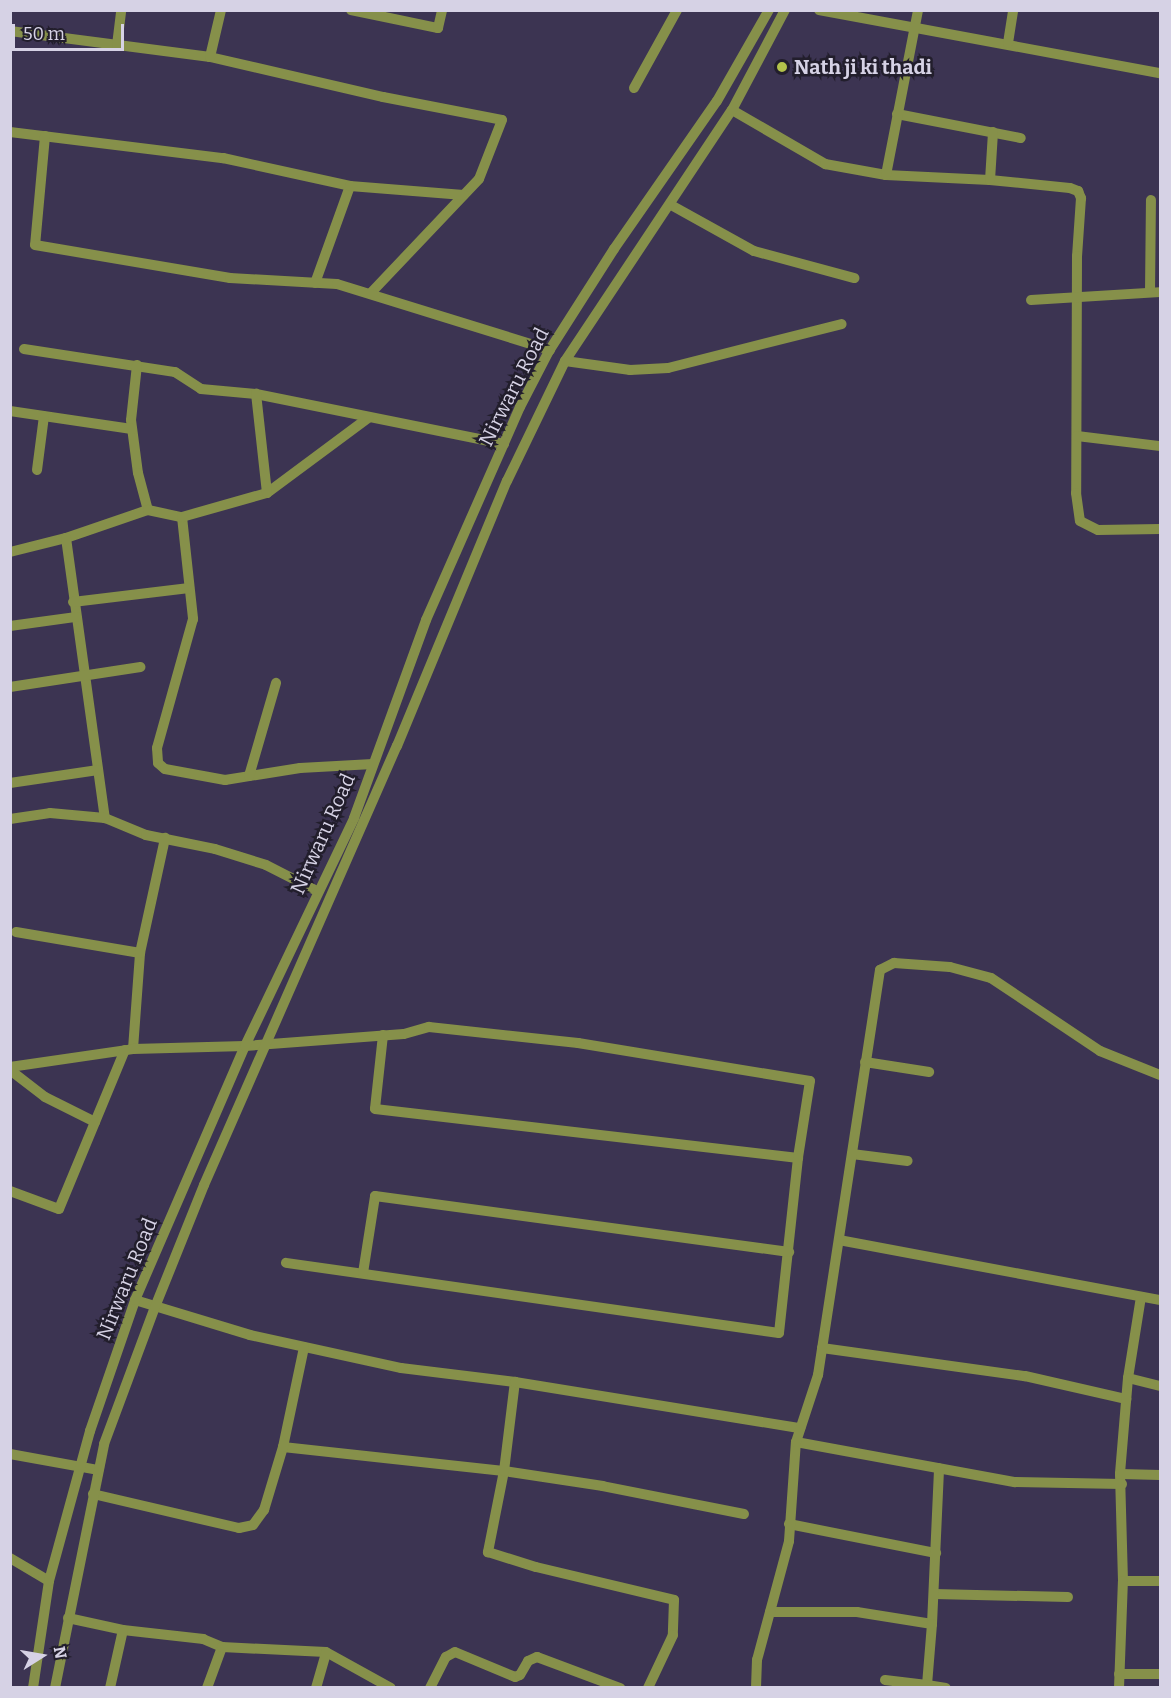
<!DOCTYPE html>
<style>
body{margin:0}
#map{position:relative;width:1171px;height:1698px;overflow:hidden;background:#3c3452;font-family:Bitter,serif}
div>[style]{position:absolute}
.minor>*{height:10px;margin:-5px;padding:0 5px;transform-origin:5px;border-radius:5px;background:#86904a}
.dots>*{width:16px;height:16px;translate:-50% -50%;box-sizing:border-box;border:3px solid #221e2c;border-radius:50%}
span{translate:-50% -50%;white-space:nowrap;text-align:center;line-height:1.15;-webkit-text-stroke:5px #221e2c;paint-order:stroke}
.poi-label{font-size:20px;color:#d6d2e5;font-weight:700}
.left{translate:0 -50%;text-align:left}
.street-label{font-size:20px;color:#d6d2e5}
.frame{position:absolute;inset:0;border:12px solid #d6d2e5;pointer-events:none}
.north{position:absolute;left:12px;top:1626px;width:60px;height:60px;-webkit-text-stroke:4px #221e2c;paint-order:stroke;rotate:79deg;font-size:16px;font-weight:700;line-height:24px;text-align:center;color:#d6d2e5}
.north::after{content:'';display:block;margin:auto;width:21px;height:27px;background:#d6d2e5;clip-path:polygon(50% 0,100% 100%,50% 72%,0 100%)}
.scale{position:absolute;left:12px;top:24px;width:112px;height:27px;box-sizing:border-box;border:3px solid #d6d2e5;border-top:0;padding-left:8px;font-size:18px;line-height:21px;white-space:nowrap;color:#d6d2e5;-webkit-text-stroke:4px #221e2c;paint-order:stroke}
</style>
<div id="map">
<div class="minor">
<div style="left:351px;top:10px;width:89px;rotate:11.7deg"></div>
<div style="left:438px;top:28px;width:18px;rotate:-77deg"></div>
<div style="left:819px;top:10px;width:347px;rotate:10.5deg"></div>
<div style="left:10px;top:31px;width:202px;rotate:7.4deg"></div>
<div style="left:210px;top:57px;width:178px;rotate:13deg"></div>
<div style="left:383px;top:97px;width:121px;rotate:10.9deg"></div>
<div style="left:502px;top:120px;width:63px;rotate:111.3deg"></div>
<div style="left:479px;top:179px;width:158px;rotate:133.5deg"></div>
<div style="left:1008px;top:43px;width:33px;rotate:-81deg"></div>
<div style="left:117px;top:45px;width:35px;rotate:-83deg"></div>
<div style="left:210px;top:57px;width:48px;rotate:-76.8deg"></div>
<div style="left:634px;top:88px;width:89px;rotate:-61.1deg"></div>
<div style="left:732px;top:110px;width:108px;rotate:30.1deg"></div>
<div style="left:825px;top:164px;width:62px;rotate:10.2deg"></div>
<div style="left:886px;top:175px;width:104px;rotate:2.8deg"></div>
<div style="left:990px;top:180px;width:80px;rotate:5.7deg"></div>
<div style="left:1070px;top:188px;width:9px;rotate:21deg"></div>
<div style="left:1078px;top:191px;width:8px;rotate:67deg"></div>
<div style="left:1081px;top:198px;width:58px;rotate:93.9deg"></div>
<div style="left:1077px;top:256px;width:237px;rotate:90.2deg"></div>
<div style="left:1076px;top:493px;width:28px;rotate:82deg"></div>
<div style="left:1080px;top:521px;width:20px;rotate:27deg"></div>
<div style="left:1098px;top:530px;width:62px;rotate:-0.9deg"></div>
<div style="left:897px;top:114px;width:126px;rotate:11deg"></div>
<div style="left:10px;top:132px;width:215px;rotate:7deg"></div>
<div style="left:223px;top:158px;width:130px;rotate:12.4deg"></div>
<div style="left:350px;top:186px;width:103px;rotate:109.8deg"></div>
<div style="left:45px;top:136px;width:109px;rotate:95.2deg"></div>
<div style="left:35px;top:245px;width:198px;rotate:9.6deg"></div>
<div style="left:230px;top:278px;width:107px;rotate:3.2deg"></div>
<div style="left:337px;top:284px;width:223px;rotate:17.2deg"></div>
<div style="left:886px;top:175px;width:168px;rotate:-79deg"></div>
<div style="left:990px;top:180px;width:48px;rotate:-86.4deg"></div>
<div style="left:350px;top:186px;width:114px;rotate:4.5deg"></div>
<div style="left:671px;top:205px;width:95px;rotate:29deg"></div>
<div style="left:754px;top:251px;width:104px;rotate:15.1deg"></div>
<div style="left:1150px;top:292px;width:92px;rotate:-89.4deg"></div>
<div style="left:1031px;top:300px;width:129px;rotate:-3.5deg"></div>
<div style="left:24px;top:349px;width:153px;rotate:8.7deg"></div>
<div style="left:175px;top:372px;width:31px;rotate:33deg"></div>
<div style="left:201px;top:389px;width:55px;rotate:5.2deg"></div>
<div style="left:256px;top:394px;width:253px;rotate:11.4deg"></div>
<div style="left:565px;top:361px;width:66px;rotate:7.9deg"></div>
<div style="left:630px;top:370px;width:38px;rotate:-3deg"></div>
<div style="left:668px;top:368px;width:179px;rotate:-14.2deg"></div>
<div style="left:137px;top:365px;width:55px;rotate:96.2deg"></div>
<div style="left:131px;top:420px;width:53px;rotate:82.5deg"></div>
<div style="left:138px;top:473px;width:38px;rotate:75deg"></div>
<div style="left:10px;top:411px;width:123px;rotate:8.4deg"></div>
<div style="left:1077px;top:436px;width:84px;rotate:6.9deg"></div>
<div style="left:37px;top:470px;width:54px;rotate:-82.6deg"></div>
<div style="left:267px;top:493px;width:126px;rotate:-36.6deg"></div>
<div style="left:182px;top:517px;width:103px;rotate:83.8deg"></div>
<div style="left:193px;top:619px;width:134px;rotate:105.6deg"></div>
<div style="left:157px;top:748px;width:15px;rotate:86deg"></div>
<div style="left:158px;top:763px;width:9px;rotate:41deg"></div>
<div style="left:165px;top:769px;width:61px;rotate:10.4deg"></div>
<div style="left:225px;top:780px;width:76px;rotate:-9.1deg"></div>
<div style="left:300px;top:768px;width:73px;rotate:-3.1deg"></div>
<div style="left:66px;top:538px;width:87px;rotate:-18.9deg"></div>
<div style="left:148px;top:510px;width:35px;rotate:12deg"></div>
<div style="left:182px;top:517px;width:88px;rotate:-15.8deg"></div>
<div style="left:267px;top:493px;width:100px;rotate:-96.3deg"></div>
<div style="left:10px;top:552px;width:58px;rotate:-14deg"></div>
<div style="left:66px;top:538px;width:283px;rotate:82.1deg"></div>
<div style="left:105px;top:818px;width:44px;rotate:22.5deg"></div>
<div style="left:146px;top:835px;width:70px;rotate:11.5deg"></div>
<div style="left:215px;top:849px;width:53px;rotate:17.4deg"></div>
<div style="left:266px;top:865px;width:57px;rotate:27deg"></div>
<div style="left:73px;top:602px;width:117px;rotate:-6.9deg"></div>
<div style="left:10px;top:626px;width:67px;rotate:-7.8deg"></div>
<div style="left:10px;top:687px;width:132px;rotate:-8.7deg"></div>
<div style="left:249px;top:776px;width:97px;rotate:-73.8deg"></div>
<div style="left:10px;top:783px;width:89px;rotate:-8.4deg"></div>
<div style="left:10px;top:819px;width:40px;rotate:-8.5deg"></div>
<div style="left:50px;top:813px;width:55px;rotate:5.2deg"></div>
<div style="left:16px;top:932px;width:126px;rotate:9.6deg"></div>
<div style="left:383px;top:1035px;width:74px;rotate:96.2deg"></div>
<div style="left:375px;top:1109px;width:426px;rotate:6.6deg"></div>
<div style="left:133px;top:1049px;width:96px;rotate:-85.8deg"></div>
<div style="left:140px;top:953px;width:118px;rotate:-77.7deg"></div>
<div style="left:865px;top:1062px;width:65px;rotate:8.9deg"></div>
<div style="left:10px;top:1067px;width:124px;rotate:-8.3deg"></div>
<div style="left:133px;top:1049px;width:112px;rotate:-1.5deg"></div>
<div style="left:245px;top:1046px;width:159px;rotate:-4.3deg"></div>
<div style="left:404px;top:1034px;width:26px;rotate:-16deg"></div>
<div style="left:429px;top:1027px;width:150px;rotate:6.1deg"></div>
<div style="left:578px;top:1043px;width:235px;rotate:9.3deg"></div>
<div style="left:810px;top:1081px;width:78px;rotate:98.9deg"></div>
<div style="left:798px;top:1158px;width:176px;rotate:96.2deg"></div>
<div style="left:779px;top:1333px;width:498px;rotate:-171.9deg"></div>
<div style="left:10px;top:1070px;width:44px;rotate:37.6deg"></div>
<div style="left:45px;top:1097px;width:56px;rotate:26.6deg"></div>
<div style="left:852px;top:1154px;width:56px;rotate:7.1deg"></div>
<div style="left:10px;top:1191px;width:52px;rotate:20.2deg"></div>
<div style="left:59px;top:1209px;width:172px;rotate:-67.5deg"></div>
<div style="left:839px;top:1240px;width:327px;rotate:10.6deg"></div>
<div style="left:363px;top:1273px;width:78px;rotate:-81.1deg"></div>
<div style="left:375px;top:1196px;width:418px;rotate:7.7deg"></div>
<div style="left:135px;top:1300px;width:120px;rotate:16.9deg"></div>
<div style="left:250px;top:1335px;width:155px;rotate:12.3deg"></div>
<div style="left:401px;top:1368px;width:115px;rotate:7deg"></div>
<div style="left:822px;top:1348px;width:205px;rotate:7.9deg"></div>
<div style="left:1025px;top:1376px;width:104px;rotate:12.8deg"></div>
<div style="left:1128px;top:1378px;width:82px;rotate:-80.9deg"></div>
<div style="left:1160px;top:1386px;width:33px;rotate:-166deg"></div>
<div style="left:1128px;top:1378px;width:96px;rotate:94.8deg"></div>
<div style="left:1120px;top:1474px;width:107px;rotate:88.4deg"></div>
<div style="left:1123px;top:1581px;width:37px"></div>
<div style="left:796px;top:1442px;width:223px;rotate:10.4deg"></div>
<div style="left:1015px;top:1482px;width:107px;rotate:1.1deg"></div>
<div style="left:283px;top:1447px;width:222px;rotate:6.2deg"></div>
<div style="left:504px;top:1471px;width:83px;rotate:101.2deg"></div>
<div style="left:488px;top:1552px;width:50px;rotate:17.4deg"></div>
<div style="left:536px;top:1567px;width:142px;rotate:13.4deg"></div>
<div style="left:674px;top:1600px;width:35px;rotate:92deg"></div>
<div style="left:673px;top:1635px;width:59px;rotate:115.3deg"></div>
<div style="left:10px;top:1454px;width:89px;rotate:10.3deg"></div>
<div style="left:1120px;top:1474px;width:40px;rotate:1.4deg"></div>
<div style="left:93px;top:1494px;width:150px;rotate:13.1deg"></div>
<div style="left:239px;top:1528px;width:14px;rotate:-12deg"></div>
<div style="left:253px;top:1525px;width:19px;rotate:-54deg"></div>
<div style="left:264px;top:1510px;width:66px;rotate:-73.2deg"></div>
<div style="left:283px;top:1447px;width:102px;rotate:-78.1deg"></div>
<div style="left:744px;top:1514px;width:144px;rotate:-168.8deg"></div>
<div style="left:603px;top:1486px;width:100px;rotate:-171.4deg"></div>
<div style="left:504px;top:1471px;width:90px;rotate:-83deg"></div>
<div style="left:515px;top:1382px;width:289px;rotate:9.2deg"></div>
<div style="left:789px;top:1524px;width:150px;rotate:11.2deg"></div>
<div style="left:10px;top:1558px;width:45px;rotate:30.5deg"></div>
<div style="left:934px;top:1594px;width:134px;rotate:1.3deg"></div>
<div style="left:770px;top:1612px;width:87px"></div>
<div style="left:857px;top:1612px;width:76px;rotate:9.1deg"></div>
<div style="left:932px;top:1624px;width:156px;rotate:-87.4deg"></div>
<div style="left:68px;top:1618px;width:56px;rotate:12.3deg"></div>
<div style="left:123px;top:1630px;width:81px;rotate:6.4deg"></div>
<div style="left:203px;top:1639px;width:21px;rotate:23deg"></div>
<div style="left:222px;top:1647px;width:44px;rotate:110.1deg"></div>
<div style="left:932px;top:1624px;width:61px;rotate:94.7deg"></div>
<div style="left:927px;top:1685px;width:19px;rotate:9deg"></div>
<div style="left:222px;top:1647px;width:104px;rotate:2.8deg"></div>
<div style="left:326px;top:1652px;width:74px;rotate:29deg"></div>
<div style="left:1119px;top:1674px;width:41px"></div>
<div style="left:885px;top:1680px;width:42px;rotate:6.8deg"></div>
<div style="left:33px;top:1688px;width:108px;rotate:-81.5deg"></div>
<div style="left:49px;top:1581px;width:156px;rotate:-74.7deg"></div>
<div style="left:90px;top:1431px;width:139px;rotate:-71deg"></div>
<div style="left:135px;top:1300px;width:277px;rotate:-66.6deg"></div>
<div style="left:245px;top:1046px;width:253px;rotate:-64.4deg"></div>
<div style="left:354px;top:818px;width:211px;rotate:-70deg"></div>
<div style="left:426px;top:620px;width:233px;rotate:-66.2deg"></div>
<div style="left:520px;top:407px;width:63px;rotate:-62.6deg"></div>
<div style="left:549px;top:351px;width:121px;rotate:-57.5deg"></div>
<div style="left:614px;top:249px;width:180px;rotate:-55.2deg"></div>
<div style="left:717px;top:101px;width:105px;rotate:-60.3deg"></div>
<div style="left:55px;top:1688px;width:249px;rotate:-78.6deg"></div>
<div style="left:104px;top:1444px;width:146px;rotate:-69.6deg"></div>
<div style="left:155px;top:1307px;width:131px;rotate:-68.1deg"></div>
<div style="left:204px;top:1185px;width:480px;rotate:-66.3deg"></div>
<div style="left:397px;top:746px;width:287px;rotate:-67.5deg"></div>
<div style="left:507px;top:481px;width:133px;rotate:-64.2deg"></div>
<div style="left:565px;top:361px;width:301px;rotate:-56.4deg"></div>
<div style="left:732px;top:110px;width:113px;rotate:-62.1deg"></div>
<div style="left:110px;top:1688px;width:59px;rotate:-77.4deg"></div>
<div style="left:316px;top:1688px;width:37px;rotate:-74deg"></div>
<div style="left:430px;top:1688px;width:35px;rotate:-63deg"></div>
<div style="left:446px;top:1657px;width:10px;rotate:-29deg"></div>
<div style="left:455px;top:1652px;width:65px;rotate:22.6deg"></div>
<div style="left:515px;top:1677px;width:5px;rotate:-22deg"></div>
<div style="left:520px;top:1675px;width:16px;rotate:-60deg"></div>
<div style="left:528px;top:1661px;width:10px;rotate:-24deg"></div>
<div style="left:537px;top:1657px;width:89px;rotate:20.5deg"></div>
<div style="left:756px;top:1688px;width:28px;rotate:-88deg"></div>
<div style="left:757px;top:1660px;width:123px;rotate:-74.9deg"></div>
<div style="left:789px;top:1541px;width:99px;rotate:-86deg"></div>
<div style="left:796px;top:1442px;width:71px;rotate:-71.8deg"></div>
<div style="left:818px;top:1375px;width:410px;rotate:-81.3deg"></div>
<div style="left:880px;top:970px;width:16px;rotate:-27deg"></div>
<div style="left:894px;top:963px;width:56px;rotate:4.1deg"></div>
<div style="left:950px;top:967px;width:42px;rotate:15deg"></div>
<div style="left:991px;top:978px;width:131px;rotate:33.8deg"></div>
<div style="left:1100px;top:1051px;width:65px;rotate:21.8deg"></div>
<div style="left:1119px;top:1688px;width:107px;rotate:-87.9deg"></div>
</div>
<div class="dots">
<div style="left:782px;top:67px;background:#b3c24b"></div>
</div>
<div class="poi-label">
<span class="left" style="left:794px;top:67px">Nath ji ki thadi</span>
</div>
<div class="street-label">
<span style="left:514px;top:387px;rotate:-63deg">Nirwaru Road</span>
<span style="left:323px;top:834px;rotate:-66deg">Nirwaru Road</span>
<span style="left:127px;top:1279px;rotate:-68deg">Nirwaru Road</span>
</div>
<div class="frame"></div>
<div class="north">N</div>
<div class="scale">50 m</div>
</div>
